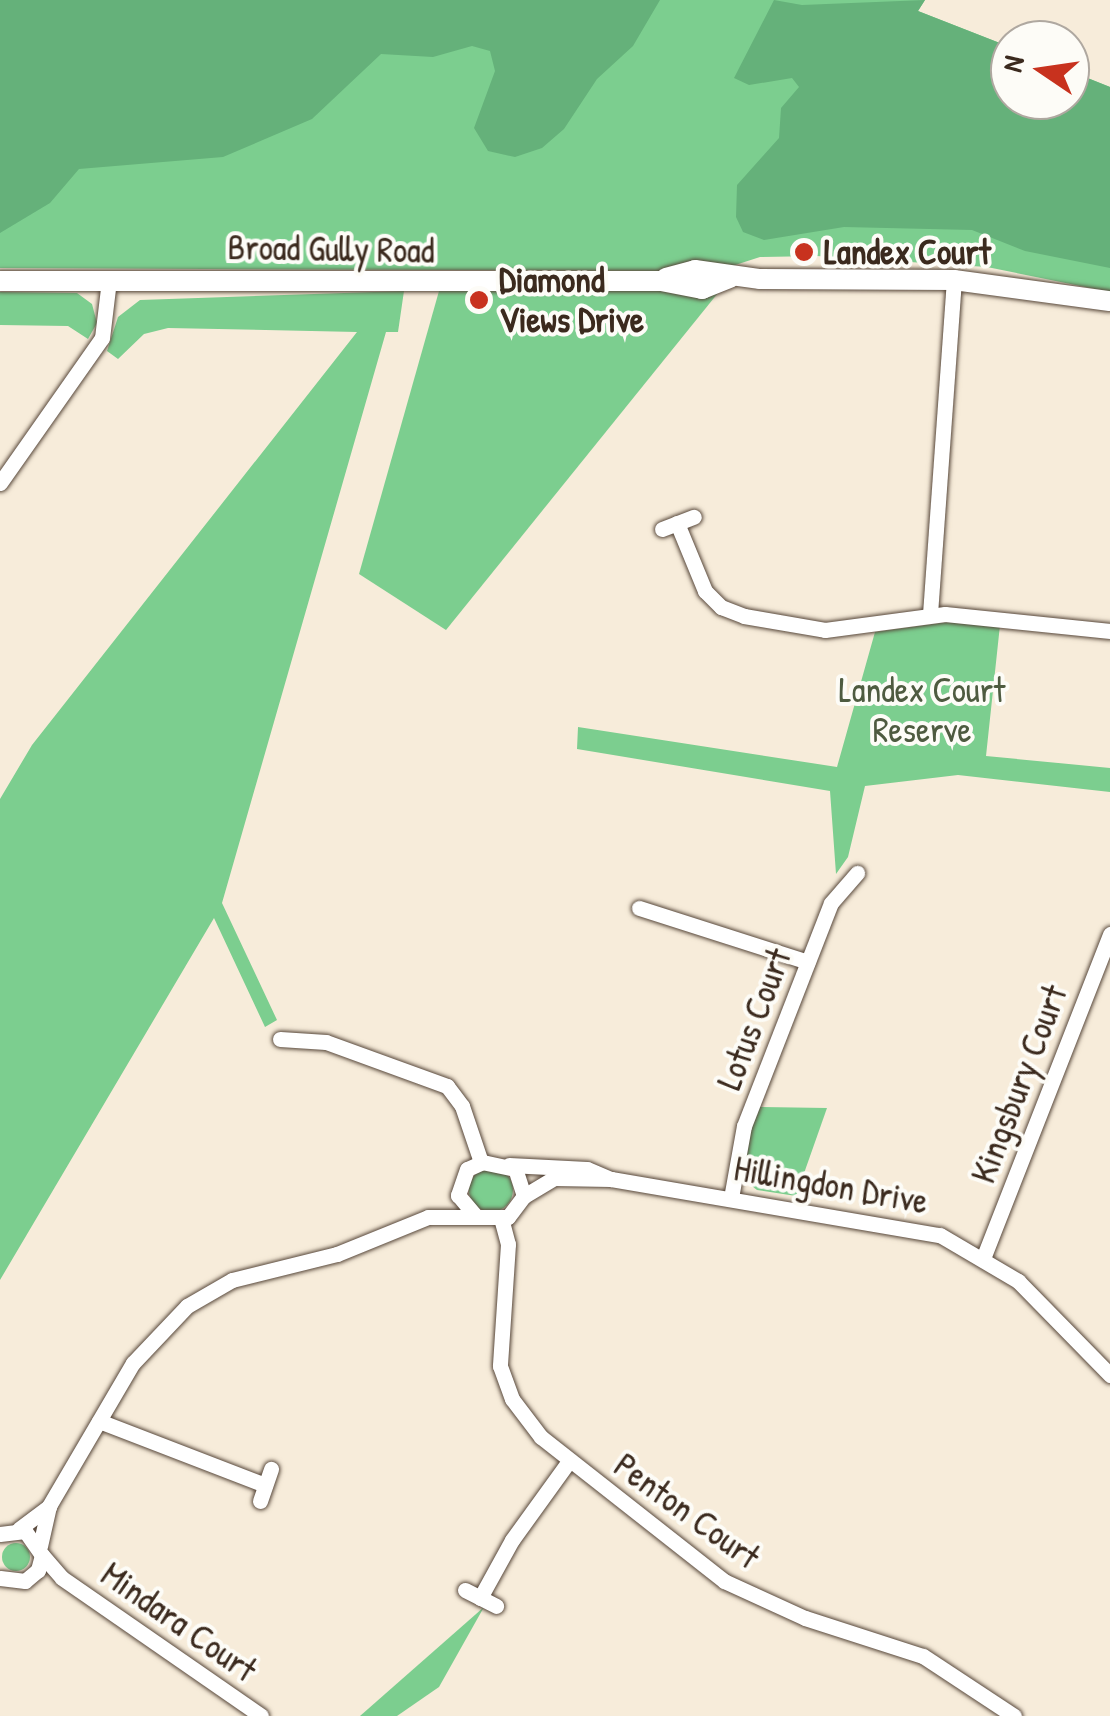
<!DOCTYPE html>
<style>
body{margin:0}
#map{position:relative;width:1110px;height:1716px;overflow:hidden;background:#f7ecda;font-family:"Patrick Hand",sans-serif}
div>[style]{position:absolute}
.green>*{inset:0;background:#7cce8f}
.round{border-radius:50%}
.forest>*{inset:0;background:#65b17a}
.roads{filter:drop-shadow(0 0 2px #57473a) drop-shadow(0 0 2px #57473a)}
.street>*{height:15px;margin:-7.5px;padding:0 7.5px;transform-origin:7.5px;border-radius:7.5px;background:#fff}
.secondary>*{height:20px;margin:-10px;padding:0 10px;transform-origin:10px;border-radius:10px;background:#fff}
.dots>*{width:28px;height:28px;translate:-50% -50%;box-sizing:border-box;border:5px solid #fdfcf7;border-radius:50%}
span{translate:-50% -50%;white-space:nowrap;text-align:center;line-height:1.15;-webkit-text-stroke:8px #fdfcf7;paint-order:stroke}
.street-label{font-size:35px;color:#3b2a1e}
.poi-label{font-size:35px;color:#3b2a1e;font-weight:700}
.left{translate:0 -50%;text-align:left}
.park-label{font-size:35px;color:#4e5b40}
.north{position:absolute;left:990px;top:20px;width:100px;height:100px;box-sizing:border-box;background:#fdfcf7;border:2px solid #afa8a0;border-radius:50%;rotate:283deg;font-size:28px;font-weight:700;line-height:40px;text-align:center;color:#3b2a1e}
.north::after{content:'';display:block;margin:auto;width:35px;height:45px;background:#c8321e;clip-path:polygon(50% 0,100% 100%,50% 72%,0 100%)}
</style>
<div id="map">
<div class="green">
<div style="clip-path:polygon(0 0,925px 0,918px 11px,1010px 47px,1010px 100px,1070px 100px,1070px 71px,1110px 87px,1110px 292px,987px 267px,817px 256px,760px 257px,726px 268px,673px 271px,0 268px)"></div>
<div style="clip-path:polygon(722px 288px,446px 630px,359px 574px,439px 291px)"></div>
<div style="clip-path:polygon(404px 291px,398px 332px,386px 332px,222px 903px,277px 1020px,265px 1027px,214px 918px,0 1280px,0 799px,32px 745px,357px 332px,168px 328px,144px 334px,118px 359px,107px 351px,118px 317px,140px 300px)"></div>
<div style="clip-path:polygon(0 292px,77px 293px,92px 304px,97px 323px,88px 339px,68px 326px,0 325px)"></div>
<div style="clip-path:polygon(948px 622px,1000px 625px,986px 756px,1110px 768px,1110px 792px,958px 775px,865px 786px,848px 857px,836px 874px,830px 791px,577px 749px,578px 727px,837px 767px,875px 632px)"></div>
<div style="clip-path:polygon(758px 1107px,827px 1108px,796px 1196px,757px 1190px,744px 1180px,745px 1144px)"></div>
<div class="round" style="left:469px;top:1168px;width:44px;height:44px"></div>
<div class="round" style="left:2px;top:1543px;width:28px;height:28px"></div>
<div style="clip-path:polygon(484px 1607px,439px 1687px,397px 1716px,360px 1716px)"></div>
</div>
<div class="forest">
<div style="clip-path:polygon(0 0,660px 0,633px 46px,597px 79px,564px 129px,542px 148px,515px 157px,488px 151px,474px 128px,495px 71px,490px 51px,472px 46px,433px 57px,381px 54px,312px 119px,223px 157px,79px 169px,50px 203px,0 233px)"></div>
<div style="clip-path:polygon(774px 0,802px 5px,925px 0,918px 11px,1010px 47px,1010px 100px,1070px 100px,1070px 71px,1110px 87px,1110px 268px,1025px 251px,972px 230px,844px 227px,764px 240px,743px 232px,736px 217px,737px 185px,779px 138px,781px 108px,799px 87px,792px 78px,749px 85px,734px 78px)"></div>
</div>
<div class="roads">
<div class="street">
<div style="left:0;top:483px;width:177px;rotate:-54.9deg"></div>
<div style="left:102px;top:338px;width:58px;rotate:-83.1deg"></div>
<div style="left:677px;top:523px;width:74px;rotate:67.6deg"></div>
<div style="left:705px;top:591px;width:23px;rotate:45deg"></div>
<div style="left:721px;top:607px;width:25px;rotate:21deg"></div>
<div style="left:744px;top:616px;width:82px;rotate:9.8deg"></div>
<div style="left:825px;top:630px;width:121px;rotate:-7.6deg"></div>
<div style="left:945px;top:614px;width:166px;rotate:5.9deg"></div>
<div style="left:662px;top:529px;width:34px;rotate:-21deg"></div>
<div style="left:930px;top:614px;width:335px;rotate:-85.9deg"></div>
<div style="left:639px;top:908px;width:177px;rotate:17.7deg"></div>
<div style="left:280px;top:1039px;width:46px;rotate:3.7deg"></div>
<div style="left:326px;top:1042px;width:129px;rotate:20deg"></div>
<div style="left:447px;top:1086px;width:25px;rotate:53deg"></div>
<div style="left:462px;top:1106px;width:59px;rotate:71.3deg"></div>
<div style="left:509px;top:1165px;width:78px;rotate:2.9deg"></div>
<div style="left:587px;top:1169px;width:26px;rotate:23deg"></div>
<div style="left:611px;top:1179px;width:334px;rotate:9.7deg"></div>
<div style="left:940px;top:1235px;width:91px;rotate:30.5deg"></div>
<div style="left:1018px;top:1281px;width:132px;rotate:45.6deg"></div>
<div style="left:524px;top:1196px;width:35px;rotate:-31deg"></div>
<div style="left:554px;top:1178px;width:57px;rotate:1deg"></div>
<div style="left:731px;top:1198px;width:73px;rotate:-79.8deg"></div>
<div style="left:744px;top:1126px;width:239px;rotate:-68.7deg"></div>
<div style="left:831px;top:903px;width:40px;rotate:-49deg"></div>
<div style="left:501px;top:1218px;width:27px;rotate:75deg"></div>
<div style="left:508px;top:1244px;width:122px;rotate:93.8deg"></div>
<div style="left:500px;top:1366px;width:35px;rotate:70deg"></div>
<div style="left:512px;top:1399px;width:48px;rotate:52.7deg"></div>
<div style="left:541px;top:1437px;width:233px;rotate:38.2deg"></div>
<div style="left:724px;top:1581px;width:89px;rotate:24.6deg"></div>
<div style="left:805px;top:1618px;width:124px;rotate:17.9deg"></div>
<div style="left:923px;top:1656px;width:109px;rotate:33.4deg"></div>
<div style="left:984px;top:1256px;width:346px;rotate:-68.6deg"></div>
<div style="left:99px;top:1421px;width:178px;rotate:21.1deg"></div>
<div style="left:260px;top:1501px;width:34px;rotate:-71deg"></div>
<div style="left:19px;top:1529px;width:38px;rotate:-37deg"></div>
<div style="left:0;top:1534px;width:25px;rotate:-7deg"></div>
<div style="left:25px;top:1531px;width:29px;rotate:55deg"></div>
<div style="left:42px;top:1555px;width:16px;rotate:105deg"></div>
<div style="left:38px;top:1570px;width:17px;rotate:140deg"></div>
<div style="left:25px;top:1581px;width:25px;rotate:-173deg"></div>
<div style="left:40px;top:1546px;width:41px;rotate:-77.3deg"></div>
<div style="left:49px;top:1506px;width:166px;rotate:-59.6deg"></div>
<div style="left:133px;top:1363px;width:79px;rotate:-46.5deg"></div>
<div style="left:187px;top:1306px;width:52px;rotate:-30deg"></div>
<div style="left:232px;top:1280px;width:108px;rotate:-13.9deg"></div>
<div style="left:337px;top:1254px;width:98px;rotate:-22.1deg"></div>
<div style="left:428px;top:1217px;width:80px"></div>
<div style="left:508px;top:1217px;width:26px;rotate:-53deg"></div>
<div style="left:524px;top:1196px;width:28px;rotate:-108deg"></div>
<div style="left:515px;top:1169px;width:33px;rotate:-168deg"></div>
<div style="left:483px;top:1162px;width:17px;rotate:156deg"></div>
<div style="left:467px;top:1169px;width:28px;rotate:109deg"></div>
<div style="left:458px;top:1195px;width:26px;rotate:50deg"></div>
<div style="left:42px;top:1555px;width:30px;rotate:49deg"></div>
<div style="left:62px;top:1578px;width:242px;rotate:34.7deg"></div>
<div style="left:465px;top:1590px;width:35px;rotate:27deg"></div>
<div style="left:480px;top:1598px;width:66px;rotate:-61.1deg"></div>
<div style="left:512px;top:1540px;width:97px;rotate:-54.2deg"></div>
</div>
<div class="secondary">
<div style="left:666px;top:278px;width:30px;rotate:-15deg"></div>
<div style="left:695px;top:270px;width:66px;rotate:7.9deg"></div>
<div style="left:760px;top:279px;width:194px;rotate:0.3deg"></div>
<div style="left:954px;top:280px;width:157px;rotate:7.7deg"></div>
<div style="left:0;top:281px;width:661px"></div>
<div style="left:661px;top:281px;width:42px;rotate:11deg"></div>
<div style="left:702px;top:289px;width:31px;rotate:-22deg"></div>
</div>
</div>
<div class="dots">
<div style="left:804px;top:252px;background:#c8321e"></div>
<div style="left:479px;top:300px;background:#c8321e"></div>
</div>
<div class="street-label">
<span style="left:331px;top:249px;rotate:1deg">Broad Gully Road</span>
<span style="left:754px;top:1019px;rotate:-69deg">Lotus Court</span>
<span style="left:1019px;top:1084px;rotate:-69deg">Kingsbury Court</span>
<span style="left:831px;top:1185px;rotate:10deg">Hillingdon Drive</span>
<span style="left:687px;top:1511px;rotate:36deg">Penton Court</span>
<span style="left:179px;top:1622px;rotate:35deg">Mindara Court</span>
</div>
<div class="poi-label">
<span class="left" style="left:824px;top:252px">Landex Court</span>
<span class="left" style="left:499px;top:300px">Diamond<br>Views Drive</span>
</div>
<div class="park-label">
<span style="left:922px;top:710px">Landex Court<br>Reserve</span>
</div>
<div class="north">N</div>
</div>
